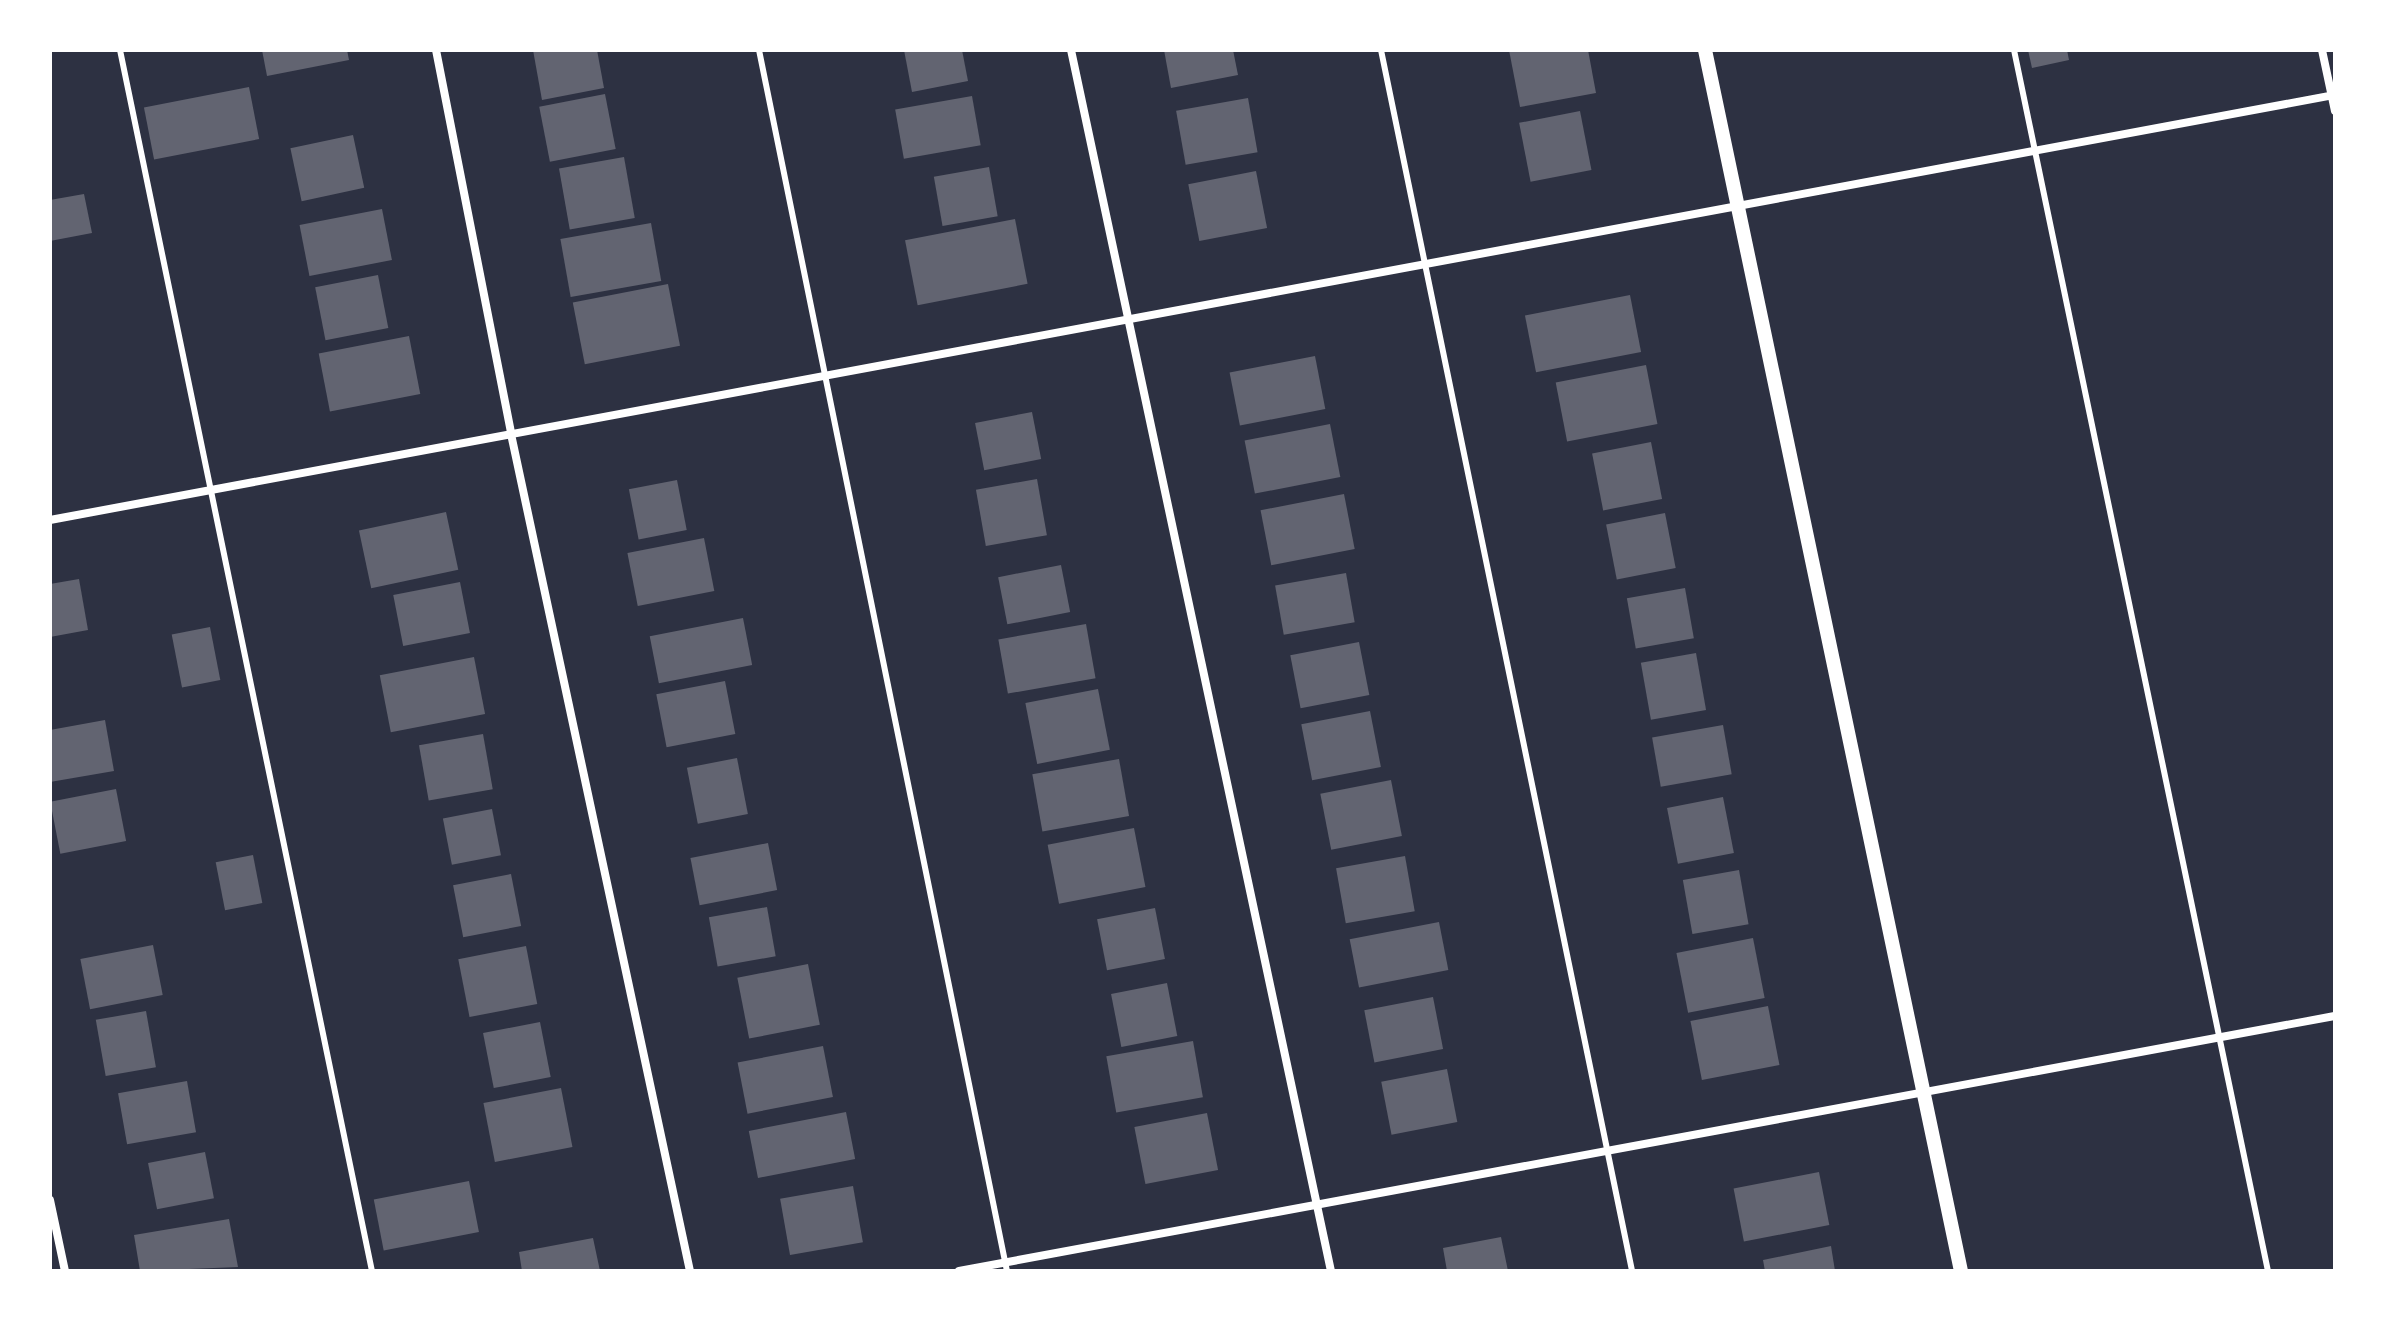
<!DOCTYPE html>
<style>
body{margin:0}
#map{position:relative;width:2385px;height:1321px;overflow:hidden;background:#2d3142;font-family:Rubik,sans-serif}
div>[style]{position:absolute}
.building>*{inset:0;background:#626471;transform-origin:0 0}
.service>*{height:6px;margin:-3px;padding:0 3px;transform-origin:3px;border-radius:3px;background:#fff}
.minor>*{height:8px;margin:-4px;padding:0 4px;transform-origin:4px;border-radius:4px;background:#fff}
.tertiary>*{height:14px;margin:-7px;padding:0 7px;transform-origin:7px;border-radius:7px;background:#fff}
span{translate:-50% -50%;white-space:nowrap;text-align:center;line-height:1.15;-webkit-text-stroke:7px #fff;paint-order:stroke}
.frame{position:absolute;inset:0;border:52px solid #fff;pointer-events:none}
</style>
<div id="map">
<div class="building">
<div style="clip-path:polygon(262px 50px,347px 50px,349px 60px,267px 76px)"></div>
<div style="clip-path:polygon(533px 50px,597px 50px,604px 88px,542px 100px)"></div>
<div style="clip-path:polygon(904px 50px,962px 50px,968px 81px,912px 92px)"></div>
<div style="clip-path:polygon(1164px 50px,1233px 50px,1238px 75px,1171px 88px)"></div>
<div style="clip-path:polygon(1509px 50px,1588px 50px,1596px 93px,1520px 107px)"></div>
<div style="clip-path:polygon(2028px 50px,2067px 50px,2069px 60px,2032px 68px)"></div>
<div style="left:249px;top:87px;width:53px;height:107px;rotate:79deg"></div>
<div style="left:605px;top:94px;width:56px;height:67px;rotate:79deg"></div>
<div style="left:972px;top:96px;width:50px;height:78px;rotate:80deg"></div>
<div style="left:1248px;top:98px;width:55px;height:73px;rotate:80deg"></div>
<div style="left:1580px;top:111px;width:60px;height:62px;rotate:79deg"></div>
<div style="left:353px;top:135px;width:54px;height:64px;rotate:78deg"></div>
<div style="left:624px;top:157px;width:62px;height:66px;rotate:80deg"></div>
<div style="left:989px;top:167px;width:50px;height:56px;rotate:80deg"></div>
<div style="left:1256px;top:171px;width:58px;height:69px;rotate:79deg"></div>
<div style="clip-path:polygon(84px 194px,92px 233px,50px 241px,50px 200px)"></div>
<div style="left:382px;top:209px;width:52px;height:84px;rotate:79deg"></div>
<div style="left:1015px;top:219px;width:66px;height:112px;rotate:79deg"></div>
<div style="left:651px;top:223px;width:59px;height:92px;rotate:80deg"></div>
<div style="left:378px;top:275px;width:54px;height:64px;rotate:79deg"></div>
<div style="left:668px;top:284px;width:63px;height:97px;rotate:79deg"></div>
<div style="left:1630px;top:295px;width:58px;height:107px;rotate:79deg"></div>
<div style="left:409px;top:336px;width:59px;height:92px;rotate:79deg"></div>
<div style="left:1315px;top:356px;width:54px;height:87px;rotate:79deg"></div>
<div style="left:1646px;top:365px;width:60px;height:92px;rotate:79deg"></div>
<div style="left:1032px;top:412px;width:48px;height:58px;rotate:79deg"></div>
<div style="left:1330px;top:424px;width:54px;height:87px;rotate:79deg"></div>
<div style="left:1651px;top:442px;width:58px;height:60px;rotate:79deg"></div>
<div style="left:1037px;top:479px;width:57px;height:62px;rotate:80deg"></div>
<div style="left:677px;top:480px;width:51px;height:49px;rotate:79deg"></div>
<div style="left:1344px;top:494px;width:56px;height:85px;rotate:79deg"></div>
<div style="left:446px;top:512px;width:59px;height:89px;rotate:78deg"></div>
<div style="left:1665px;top:513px;width:56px;height:60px;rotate:79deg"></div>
<div style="left:704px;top:538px;width:54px;height:78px;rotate:79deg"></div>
<div style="left:1061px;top:565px;width:48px;height:64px;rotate:79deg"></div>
<div style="left:1346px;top:573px;width:50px;height:72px;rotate:80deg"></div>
<div style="clip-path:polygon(79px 579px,88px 630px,50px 637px,50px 584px)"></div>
<div style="left:460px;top:582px;width:52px;height:68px;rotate:79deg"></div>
<div style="left:1685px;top:588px;width:51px;height:59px;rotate:80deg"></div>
<div style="left:743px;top:618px;width:48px;height:95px;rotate:79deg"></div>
<div style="left:1086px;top:624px;width:55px;height:89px;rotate:80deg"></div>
<div style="left:210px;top:627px;width:54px;height:39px;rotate:79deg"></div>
<div style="left:1359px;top:642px;width:54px;height:70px;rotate:79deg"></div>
<div style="left:1696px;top:653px;width:58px;height:56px;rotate:80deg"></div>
<div style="left:474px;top:657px;width:58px;height:96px;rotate:79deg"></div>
<div style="left:725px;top:681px;width:54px;height:70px;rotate:79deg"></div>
<div style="left:1098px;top:689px;width:62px;height:74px;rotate:79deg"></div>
<div style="left:1370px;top:711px;width:57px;height:70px;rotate:79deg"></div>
<div style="clip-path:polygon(105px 720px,114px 771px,50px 782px,50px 730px)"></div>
<div style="left:1723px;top:725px;width:50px;height:72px;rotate:80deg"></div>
<div style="left:483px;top:734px;width:56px;height:65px;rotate:80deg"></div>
<div style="left:737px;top:758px;width:57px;height:51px;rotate:79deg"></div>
<div style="left:1119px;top:759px;width:58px;height:88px;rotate:80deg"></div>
<div style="left:1391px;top:780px;width:57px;height:72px;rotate:79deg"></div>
<div style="left:116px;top:789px;width:53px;height:67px;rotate:79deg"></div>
<div style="left:1723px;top:797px;width:57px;height:57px;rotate:79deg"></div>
<div style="left:492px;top:809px;width:47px;height:50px;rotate:79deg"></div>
<div style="left:1134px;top:828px;width:60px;height:88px;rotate:79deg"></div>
<div style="left:768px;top:843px;width:48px;height:79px;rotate:79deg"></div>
<div style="left:253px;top:855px;width:49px;height:38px;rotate:79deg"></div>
<div style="left:1405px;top:856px;width:56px;height:70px;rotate:80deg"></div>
<div style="left:1739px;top:870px;width:55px;height:57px;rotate:80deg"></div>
<div style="left:511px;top:874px;width:53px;height:59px;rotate:79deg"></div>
<div style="left:767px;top:907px;width:50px;height:59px;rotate:80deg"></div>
<div style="left:1155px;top:908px;width:52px;height:59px;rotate:79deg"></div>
<div style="left:1439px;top:922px;width:49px;height:91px;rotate:79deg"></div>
<div style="left:1753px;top:938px;width:61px;height:78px;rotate:79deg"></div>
<div style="left:153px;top:945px;width:51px;height:74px;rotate:79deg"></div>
<div style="left:526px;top:946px;width:59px;height:69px;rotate:79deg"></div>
<div style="left:808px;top:964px;width:62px;height:72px;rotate:79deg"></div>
<div style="left:1167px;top:983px;width:54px;height:57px;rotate:79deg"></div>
<div style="left:1433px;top:997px;width:53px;height:70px;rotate:79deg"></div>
<div style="left:1768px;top:1006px;width:60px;height:79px;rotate:79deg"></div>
<div style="left:146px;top:1011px;width:57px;height:51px;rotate:80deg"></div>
<div style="left:540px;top:1022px;width:56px;height:58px;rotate:79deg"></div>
<div style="left:1193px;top:1041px;width:57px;height:88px;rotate:80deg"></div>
<div style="left:823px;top:1046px;width:52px;height:87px;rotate:79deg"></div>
<div style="left:1447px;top:1069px;width:54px;height:67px;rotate:79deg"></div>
<div style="left:187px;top:1081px;width:52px;height:70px;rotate:80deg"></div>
<div style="left:561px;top:1088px;width:60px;height:79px;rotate:79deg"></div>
<div style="left:846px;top:1112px;width:48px;height:99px;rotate:79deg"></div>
<div style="left:1207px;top:1113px;width:58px;height:74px;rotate:79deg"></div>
<div style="left:205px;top:1152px;width:47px;height:58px;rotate:79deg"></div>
<div style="left:1819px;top:1172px;width:54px;height:87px;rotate:79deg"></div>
<div style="left:469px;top:1181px;width:52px;height:97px;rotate:79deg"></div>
<div style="left:853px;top:1186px;width:57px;height:74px;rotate:80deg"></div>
<div style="clip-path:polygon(229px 1219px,238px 1267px,140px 1271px,134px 1235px)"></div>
<div style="clip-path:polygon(1501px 1237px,1508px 1271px,1447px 1271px,1443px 1248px)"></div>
<div style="clip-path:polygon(593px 1238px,600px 1271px,522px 1271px,519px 1252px)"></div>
<div style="clip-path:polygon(1831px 1246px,1835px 1271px,1765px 1271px,1763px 1260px)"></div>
</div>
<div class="service">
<div style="left:120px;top:50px;width:1247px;rotate:78.34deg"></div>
<div style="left:759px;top:50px;width:1246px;rotate:78.52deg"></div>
<div style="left:1381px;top:50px;width:1247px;rotate:78.38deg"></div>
<div style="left:2014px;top:50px;width:1247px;rotate:78.25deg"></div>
</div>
<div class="minor">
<div style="left:436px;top:50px;width:391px;rotate:78.9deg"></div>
<div style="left:511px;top:434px;width:856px;rotate:77.93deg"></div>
<div style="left:1071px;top:50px;width:1248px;rotate:77.98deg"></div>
<div style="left:2322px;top:50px;width:62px;rotate:78deg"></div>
<div style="left:50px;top:520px;width:2324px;rotate:-10.54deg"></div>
<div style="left:50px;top:1200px;width:73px;rotate:78.1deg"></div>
<div style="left:959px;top:1271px;width:1399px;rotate:-10.5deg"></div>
</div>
<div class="tertiary">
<div style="left:1705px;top:50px;width:1248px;rotate:78.16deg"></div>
</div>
<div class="frame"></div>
</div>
